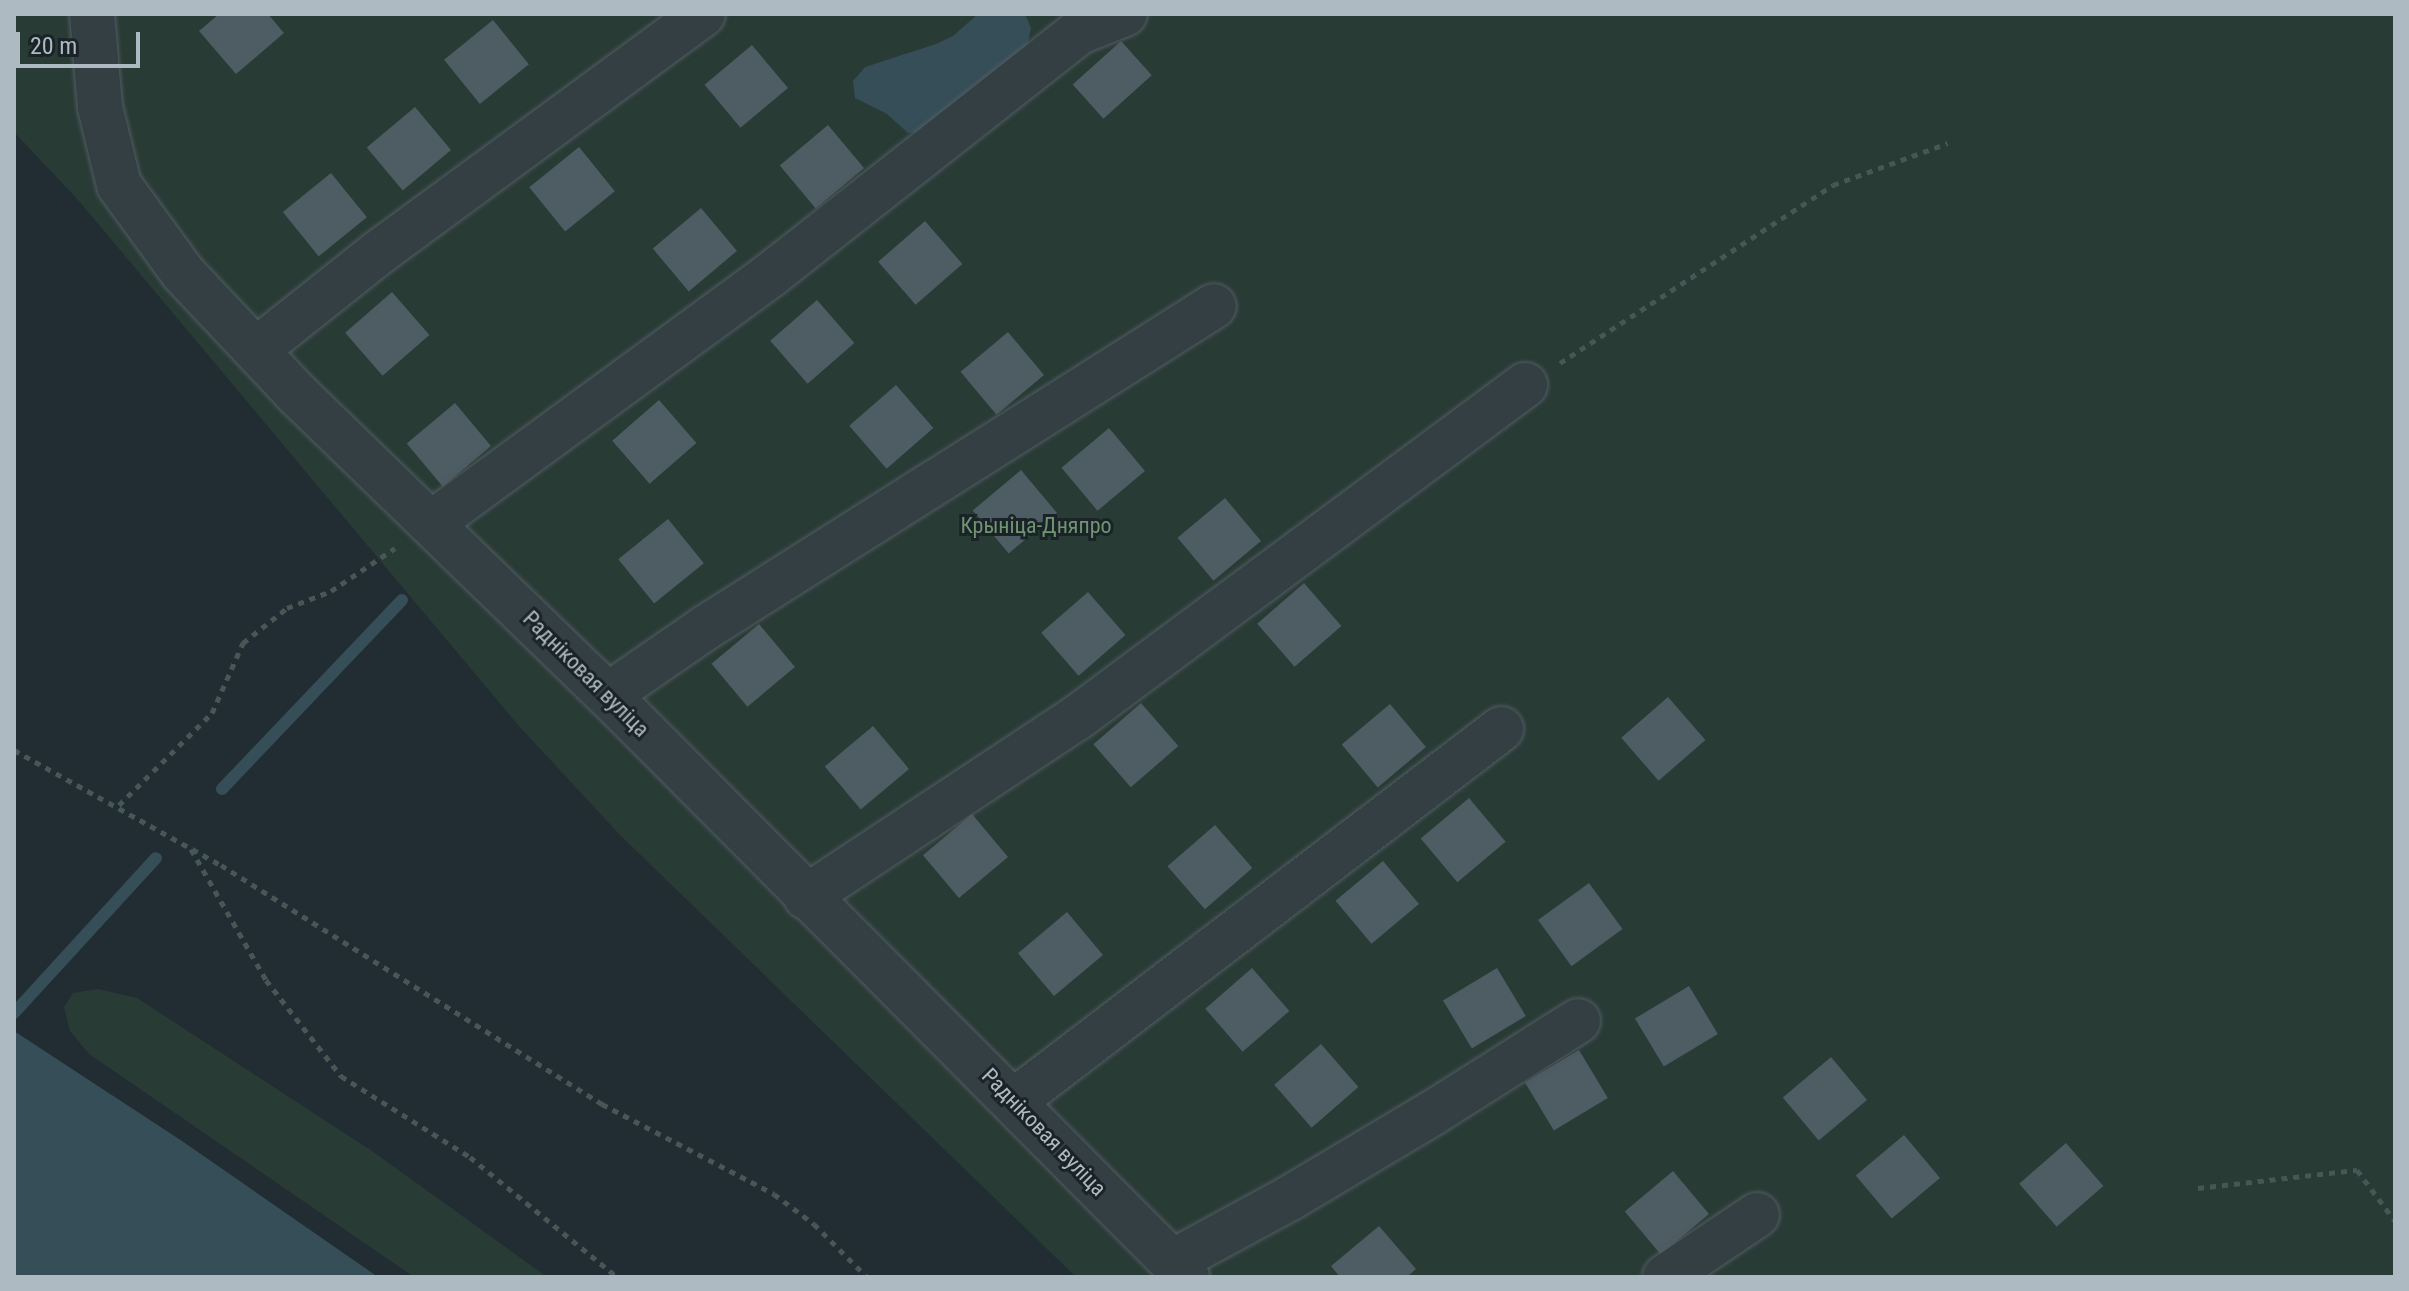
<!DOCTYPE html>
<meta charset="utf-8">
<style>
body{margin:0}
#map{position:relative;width:2409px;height:1291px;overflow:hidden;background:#212d33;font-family:"Roboto Condensed",sans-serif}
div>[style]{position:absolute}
.green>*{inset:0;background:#293b35}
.water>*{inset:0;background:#364e58}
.stream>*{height:12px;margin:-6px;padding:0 6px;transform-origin:6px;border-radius:6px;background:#364e58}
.building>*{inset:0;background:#4e5c63;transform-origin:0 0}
.path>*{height:5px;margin-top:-2.5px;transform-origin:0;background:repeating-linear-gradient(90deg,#465755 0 6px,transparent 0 12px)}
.roads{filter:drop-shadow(0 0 2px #515c62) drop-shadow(0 0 2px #515c62)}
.street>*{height:44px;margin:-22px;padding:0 22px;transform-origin:22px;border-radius:22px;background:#343f44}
span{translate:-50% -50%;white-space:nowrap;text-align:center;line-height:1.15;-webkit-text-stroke:6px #1a2328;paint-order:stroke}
.park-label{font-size:22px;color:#719470}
.street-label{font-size:22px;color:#aebac1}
.frame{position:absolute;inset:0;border:16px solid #aebac1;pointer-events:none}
.scale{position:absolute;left:16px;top:32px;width:124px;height:36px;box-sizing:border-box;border:4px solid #aebac1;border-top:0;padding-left:10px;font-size:24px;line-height:28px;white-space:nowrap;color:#aebac1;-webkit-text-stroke:6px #1a2328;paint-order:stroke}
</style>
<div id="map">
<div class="green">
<div style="clip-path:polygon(14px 14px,2395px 14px,2395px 1277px,1076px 1277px,620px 835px,518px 725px,79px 201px,14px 132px)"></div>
<div style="clip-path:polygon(98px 989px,137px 998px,372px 1151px,547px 1277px,414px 1277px,89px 1054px,70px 1031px,64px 1007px,73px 993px)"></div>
</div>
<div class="water">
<div style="clip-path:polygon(978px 14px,1025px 14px,1031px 28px,1026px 52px,929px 130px,908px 133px,887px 114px,855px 98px,853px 81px,865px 67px,936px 44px,953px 36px)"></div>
<div style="clip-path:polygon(14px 1031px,182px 1141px,378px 1277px,14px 1277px)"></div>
</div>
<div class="stream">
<div style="left:222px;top:789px;width:261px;rotate:-46.4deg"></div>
<div style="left:14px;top:1013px;width:210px;rotate:-47.5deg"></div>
</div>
<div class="building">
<div style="clip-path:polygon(219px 14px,268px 14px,284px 33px,236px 74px,199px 31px)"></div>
<div style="left:493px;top:20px;width:57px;height:63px;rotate:51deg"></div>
<div style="left:1121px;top:41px;width:46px;height:65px;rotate:48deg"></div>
<div style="left:752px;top:45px;width:56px;height:62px;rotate:50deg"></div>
<div style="left:415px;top:107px;width:56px;height:63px;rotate:50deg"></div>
<div style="left:828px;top:125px;width:56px;height:63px;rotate:50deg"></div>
<div style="left:579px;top:147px;width:57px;height:64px;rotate:51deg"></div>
<div style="left:331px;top:173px;width:57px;height:62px;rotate:51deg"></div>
<div style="left:701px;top:208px;width:56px;height:63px;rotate:50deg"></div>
<div style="left:925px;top:221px;width:57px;height:62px;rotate:49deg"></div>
<div style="left:392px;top:292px;width:57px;height:62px;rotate:49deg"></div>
<div style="left:817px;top:300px;width:57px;height:62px;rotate:49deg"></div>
<div style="left:1008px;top:332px;width:56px;height:62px;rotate:50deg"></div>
<div style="left:896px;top:385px;width:57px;height:62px;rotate:49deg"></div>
<div style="left:659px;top:400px;width:57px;height:62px;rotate:49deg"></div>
<div style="left:455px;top:403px;width:56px;height:63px;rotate:50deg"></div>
<div style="left:1109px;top:428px;width:56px;height:62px;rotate:50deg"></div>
<div style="left:1021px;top:470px;width:56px;height:63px;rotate:50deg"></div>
<div style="left:1225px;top:498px;width:56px;height:62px;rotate:50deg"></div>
<div style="left:668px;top:519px;width:57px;height:64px;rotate:51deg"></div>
<div style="left:1304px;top:583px;width:57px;height:62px;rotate:49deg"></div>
<div style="left:1088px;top:592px;width:57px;height:62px;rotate:49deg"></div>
<div style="left:759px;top:624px;width:56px;height:62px;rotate:50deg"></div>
<div style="left:1668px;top:697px;width:57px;height:62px;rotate:49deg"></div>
<div style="left:1141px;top:703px;width:57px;height:63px;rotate:49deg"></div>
<div style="left:1390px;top:704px;width:56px;height:63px;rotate:50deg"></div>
<div style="left:873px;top:726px;width:56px;height:63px;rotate:50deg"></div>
<div style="left:1469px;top:798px;width:57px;height:63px;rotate:50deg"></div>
<div style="left:972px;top:814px;width:56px;height:64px;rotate:50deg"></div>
<div style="left:1215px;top:825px;width:57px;height:63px;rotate:49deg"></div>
<div style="left:1383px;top:861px;width:56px;height:62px;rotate:50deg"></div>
<div style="left:1589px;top:883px;width:57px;height:63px;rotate:54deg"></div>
<div style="left:1067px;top:912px;width:56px;height:64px;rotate:50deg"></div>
<div style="left:1252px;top:968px;width:57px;height:62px;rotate:49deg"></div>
<div style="left:1497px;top:968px;width:56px;height:63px;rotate:59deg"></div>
<div style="left:1689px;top:986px;width:56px;height:63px;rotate:59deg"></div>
<div style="left:1321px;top:1044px;width:57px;height:62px;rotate:49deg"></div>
<div style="left:1579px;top:1050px;width:56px;height:63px;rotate:59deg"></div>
<div style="left:1831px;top:1057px;width:56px;height:63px;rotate:50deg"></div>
<div style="left:1904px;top:1135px;width:56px;height:63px;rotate:50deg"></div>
<div style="left:2066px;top:1143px;width:57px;height:62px;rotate:49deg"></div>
<div style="left:1673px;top:1171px;width:56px;height:63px;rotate:50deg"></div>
<div style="clip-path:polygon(1379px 1226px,1416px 1269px,1407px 1277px,1340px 1277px,1331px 1266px)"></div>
</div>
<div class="path">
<div style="left:1560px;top:363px;width:326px;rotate:-33.1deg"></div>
<div style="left:1833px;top:185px;width:122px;rotate:-20.1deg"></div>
<div style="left:14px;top:750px;width:237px;rotate:29.1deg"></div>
<div style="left:221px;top:865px;width:450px;rotate:32.1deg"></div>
<div style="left:602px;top:1104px;width:194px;rotate:27.6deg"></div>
<div style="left:774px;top:1194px;width:50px;rotate:36.9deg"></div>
<div style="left:814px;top:1224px;width:75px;rotate:45deg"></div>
<div style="left:119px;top:805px;width:131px;rotate:-44.7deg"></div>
<div style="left:212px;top:713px;width:77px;rotate:-66.1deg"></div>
<div style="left:243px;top:643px;width:56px;rotate:-38.5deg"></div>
<div style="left:287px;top:608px;width:47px;rotate:-21.1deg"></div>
<div style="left:331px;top:591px;width:77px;rotate:-33.9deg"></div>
<div style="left:191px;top:849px;width:151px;rotate:60.2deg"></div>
<div style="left:266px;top:980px;width:122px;rotate:52deg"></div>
<div style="left:341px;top:1076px;width:152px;rotate:32.1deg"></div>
<div style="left:470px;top:1157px;width:190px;rotate:39.2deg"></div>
<div style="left:2198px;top:1188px;width:160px;rotate:-6.5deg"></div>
<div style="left:2357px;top:1170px;width:64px;rotate:53.3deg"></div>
</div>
<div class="roads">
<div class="street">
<div style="left:92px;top:14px;width:93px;rotate:85.1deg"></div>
<div style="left:100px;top:107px;width:80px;rotate:76.3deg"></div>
<div style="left:119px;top:185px;width:109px;rotate:54deg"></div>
<div style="left:183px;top:273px;width:165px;rotate:46.7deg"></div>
<div style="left:296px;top:393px;width:434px;rotate:44.1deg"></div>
<div style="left:608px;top:695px;width:821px;rotate:45.15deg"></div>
<div style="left:256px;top:350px;width:156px;rotate:-38.5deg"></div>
<div style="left:378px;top:253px;width:403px;rotate:-36.3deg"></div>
<div style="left:433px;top:522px;width:416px;rotate:-36.2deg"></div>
<div style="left:769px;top:276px;width:395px;rotate:-38.2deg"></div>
<div style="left:1079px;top:32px;width:49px;rotate:-21.4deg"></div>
<div style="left:608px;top:695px;width:118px;rotate:-34.6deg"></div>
<div style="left:705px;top:628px;width:602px;rotate:-32.32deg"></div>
<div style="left:806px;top:897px;width:326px;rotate:-33.5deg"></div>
<div style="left:1078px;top:717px;width:557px;rotate:-36.6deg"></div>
<div style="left:1014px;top:1101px;width:613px;rotate:-37.37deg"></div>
<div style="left:1172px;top:1262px;width:134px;rotate:-28.5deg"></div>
<div style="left:1290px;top:1198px;width:164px;rotate:-30.8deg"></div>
<div style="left:1431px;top:1114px;width:174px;rotate:-32.3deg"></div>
<div style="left:1665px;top:1277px;width:111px;rotate:-34deg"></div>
</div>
</div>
<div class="park-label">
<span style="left:1036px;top:526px">Крыніца-Дняпро</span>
</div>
<div class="street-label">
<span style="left:586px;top:674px;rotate:45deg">Радніковая вуліца</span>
<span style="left:1044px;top:1132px;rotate:46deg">Радніковая вуліца</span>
</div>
<div class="frame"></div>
<div class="scale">20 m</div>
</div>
